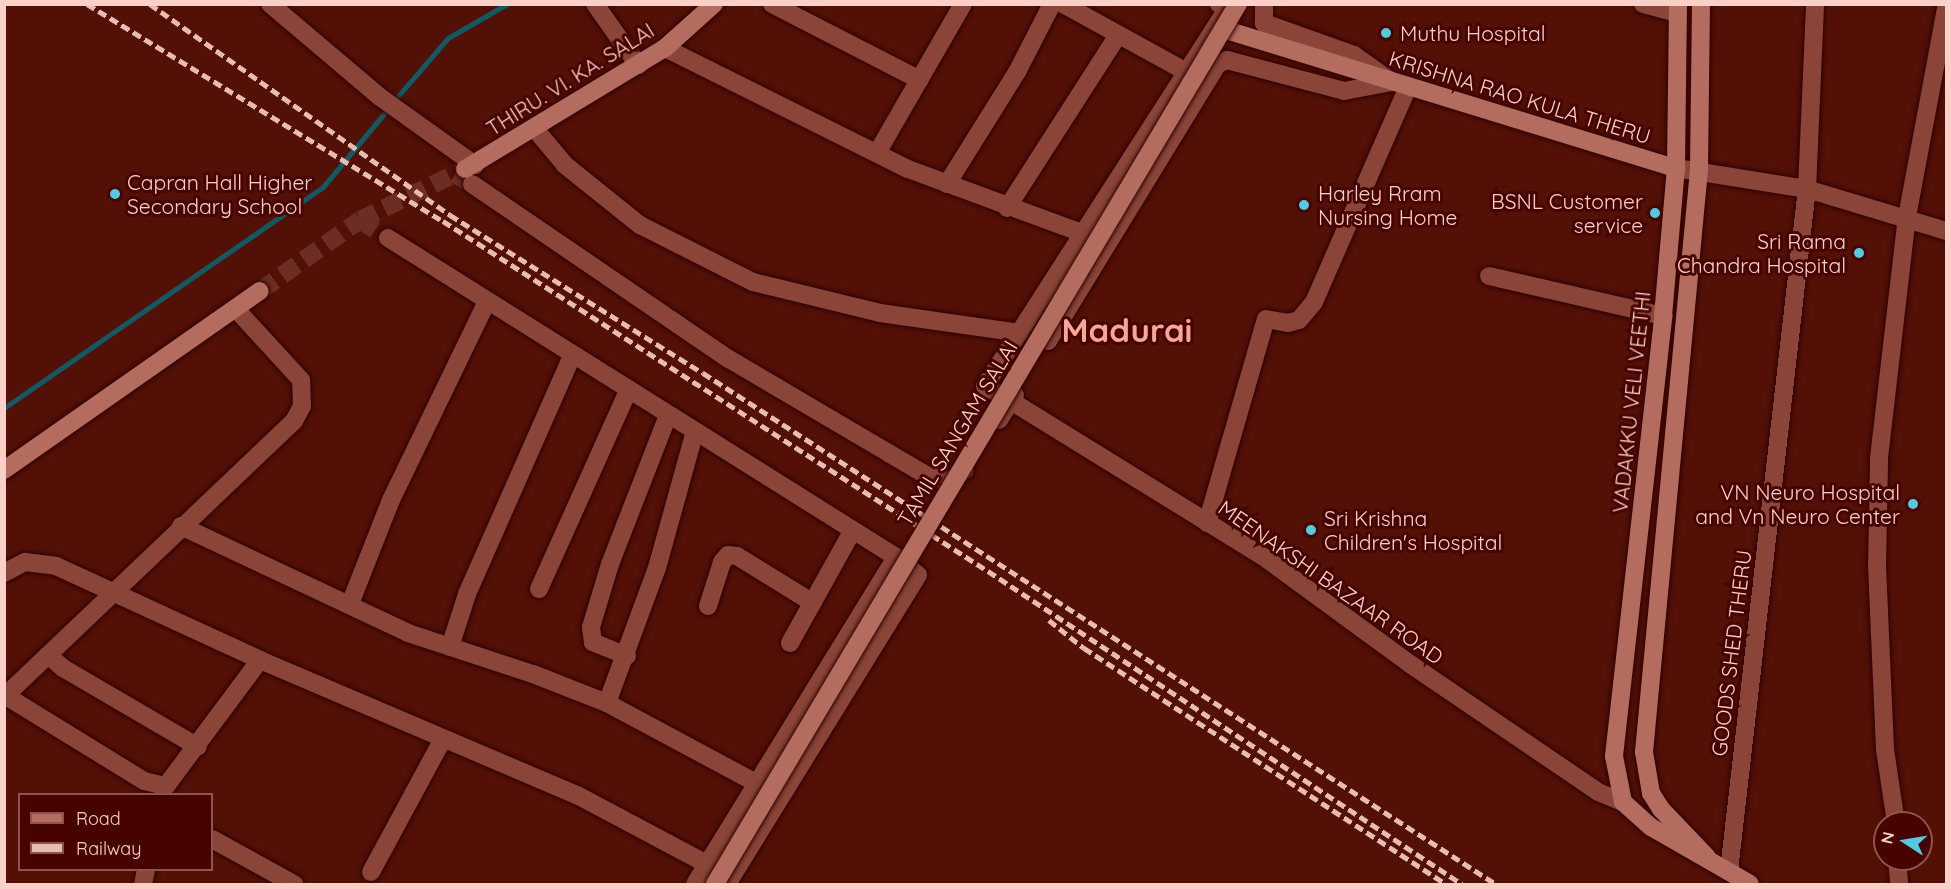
<!DOCTYPE html>
<style>
body{margin:0}
#map{position:relative;width:1951px;height:889px;overflow:hidden;background:#521007;font-family:Quicksand,sans-serif}
div>[style]{position:absolute}
.stream>*{height:4.5px;margin:-2.25px;padding:0 2.25px;transform-origin:2.25px;border-radius:2.25px;background:#135964}
.minor-tunnel>*{height:18px;margin-top:-9px;transform-origin:0;background:repeating-linear-gradient(90deg,#6b2d24 0 18px,transparent 0 27px)}
.major-tunnel>*{height:18px;margin-top:-9px;transform-origin:0;background:repeating-linear-gradient(90deg,#6b2d24 0 18px,transparent 0 27px)}
.roads{filter:drop-shadow(0 0 2px #2f0000) drop-shadow(0 0 2px #2f0000)}
.minor>*{height:18px;margin:-9px;padding:0 9px;transform-origin:9px;border-radius:9px;background:#8a4438}
.major>*{height:18px;margin:-9px;padding:0 9px;transform-origin:9px;border-radius:9px;background:#b46c5f}
.rail>*{height:4.5px;margin-top:-2.25px;transform-origin:0;background:repeating-linear-gradient(90deg,#e8bbb3 0 9px,transparent 0 13.5px)}
.bridges{filter:drop-shadow(0 0 2px #2f0000) drop-shadow(0 0 2px #2f0000)}
.major-bridge>*{height:18px;margin:-9px;padding:0 9px;transform-origin:9px;border-radius:9px;background:#b46c5f}
.dots>*{width:16px;height:16px;translate:-50% -50%;box-sizing:border-box;border:3px solid #460300;border-radius:50%}
span{translate:-50% -50%;white-space:nowrap;text-align:center;line-height:1.15;-webkit-text-stroke:6px #460300;paint-order:stroke}
.poi-label{font-size:21px;color:#fad0c8}
.left{translate:0 -50%;text-align:left}
.right{translate:-100% -50%;text-align:right}
.street-label{font-size:21px;color:#fad0c8}
.town-label{font-size:33px;color:#f7a797;font-weight:700}
.frame{position:absolute;inset:0;border:6px solid #fad0c8;pointer-events:none}
.legend{position:absolute;left:18px;top:793px;width:195px;height:78px;box-sizing:border-box;background:#460300;border:2px solid #8e5550;margin:0;padding:8px 10px;list-style:none;font-size:18px;color:#fad0c8}
.legend li{display:flex;align-items:center;gap:12px;height:30px}
.legend b{width:30px;border:2px solid #8e5550}
.north{position:absolute;left:1873px;top:811px;width:60px;height:60px;box-sizing:border-box;background:#460300;border:2px solid #8e5550;border-radius:50%;rotate:282deg;font-size:16px;font-weight:700;line-height:24px;text-align:center;color:#fad0c8}
.north::after{content:'';display:block;margin:auto;width:21px;height:27px;background:#55cadf;clip-path:polygon(50% 0,100% 100%,50% 72%,0 100%)}
</style>
<div id="map">
<div class="stream">
<div style="left:393px;top:102px;width:84px;rotate:-49.3deg"></div>
<div style="left:448px;top:38px;width:68px;rotate:-30deg"></div>
<div style="left:4px;top:408px;width:388px;rotate:-34.7deg"></div>
<div style="left:323px;top:187px;width:102px;rotate:-50.2deg"></div>
</div>
<div class="minor-tunnel">
<div style="left:455px;top:174px;width:20px;rotate:30deg"></div>
<div style="left:360px;top:220px;width:33px;rotate:33deg"></div>
</div>
<div class="major-tunnel">
<div style="left:260px;top:291px;width:123px;rotate:-35.4deg"></div>
<div style="left:360px;top:220px;width:117px;rotate:-25.9deg"></div>
</div>
<div class="roads">
<div class="minor">
<div style="left:270px;top:4px;width:144px;rotate:40.2deg"></div>
<div style="left:380px;top:97px;width:117px;rotate:35.6deg"></div>
<div style="left:595px;top:4px;width:75px;rotate:54.8deg"></div>
<div style="left:772px;top:4px;width:166px;rotate:27.2deg"></div>
<div style="left:1063px;top:4px;width:139px;rotate:28.8deg"></div>
<div style="left:1643px;top:4px;width:35px;rotate:15deg"></div>
<div style="left:665px;top:48px;width:271px;rotate:26.5deg"></div>
<div style="left:908px;top:169px;width:189px;rotate:20.2deg"></div>
<div style="left:535px;top:129px;width:47px;rotate:50.2deg"></div>
<div style="left:565px;top:165px;width:96px;rotate:38.7deg"></div>
<div style="left:640px;top:225px;width:127px;rotate:26.8deg"></div>
<div style="left:753px;top:282px;width:131px;rotate:13.7deg"></div>
<div style="left:880px;top:313px;width:141px;rotate:8.1deg"></div>
<div style="left:877px;top:153px;width:172px;rotate:-60deg"></div>
<div style="left:1676px;top:168px;width:133px;rotate:9.1deg"></div>
<div style="left:1807px;top:189px;width:145px;rotate:16.8deg"></div>
<div style="left:472px;top:184px;width:311px;rotate:34.3deg"></div>
<div style="left:729px;top:359px;width:232px;rotate:30.5deg"></div>
<div style="left:929px;top:477px;width:22px;rotate:8deg"></div>
<div style="left:951px;top:480px;width:17px;rotate:-36deg"></div>
<div style="left:947px;top:184px;width:132px;rotate:-58deg"></div>
<div style="left:1017px;top:72px;width:76px;rotate:-62.8deg"></div>
<div style="left:1007px;top:208px;width:206px;rotate:-57.3deg"></div>
<div style="left:388px;top:238px;width:600px;rotate:32.13deg"></div>
<div style="left:896px;top:557px;width:28px;rotate:39deg"></div>
<div style="left:918px;top:575px;width:363px;rotate:121.7deg"></div>
<div style="left:1489px;top:276px;width:179px;rotate:12.9deg"></div>
<div style="left:1048px;top:341px;width:325px;rotate:-58.5deg"></div>
<div style="left:1218px;top:64px;width:10px;rotate:-24deg"></div>
<div style="left:1227px;top:60px;width:121px;rotate:14.8deg"></div>
<div style="left:1344px;top:91px;width:49px;rotate:-10.6deg"></div>
<div style="left:1392px;top:82px;width:47px;rotate:-144.6deg"></div>
<div style="left:1354px;top:55px;width:96px;rotate:-160.4deg"></div>
<div style="left:1264px;top:23px;width:19px;rotate:-90deg"></div>
<div style="left:1015px;top:395px;width:7px;rotate:124deg"></div>
<div style="left:1011px;top:401px;width:30px;rotate:-150deg"></div>
<div style="left:985px;top:386px;width:449px;rotate:-57.3deg"></div>
<div style="left:1228px;top:8px;width:10px;rotate:-156deg"></div>
<div style="left:999px;top:420px;width:22px;rotate:-58deg"></div>
<div style="left:1011px;top:401px;width:302px;rotate:31.7deg"></div>
<div style="left:1268px;top:560px;width:176px;rotate:36.2deg"></div>
<div style="left:1410px;top:664px;width:227px;rotate:34.2deg"></div>
<div style="left:1598px;top:792px;width:27px;rotate:22deg"></div>
<div style="left:1207px;top:523px;width:212px;rotate:-73.9deg"></div>
<div style="left:1266px;top:319px;width:22px;rotate:10deg"></div>
<div style="left:1288px;top:323px;width:11px;rotate:-15deg"></div>
<div style="left:1299px;top:320px;width:23px;rotate:-50deg"></div>
<div style="left:1314px;top:302px;width:235px;rotate:-66.4deg"></div>
<div style="left:181px;top:526px;width:251px;rotate:25.2deg"></div>
<div style="left:408px;top:633px;width:132px;rotate:18.2deg"></div>
<div style="left:533px;top:674px;width:79px;rotate:21.4deg"></div>
<div style="left:607px;top:703px;width:169px;rotate:28.2deg"></div>
<div style="left:4px;top:573px;width:24px;rotate:-28deg"></div>
<div style="left:25px;top:562px;width:31px;rotate:7deg"></div>
<div style="left:56px;top:566px;width:225px;rotate:24.7deg"></div>
<div style="left:260px;top:660px;width:345px;rotate:23.1deg"></div>
<div style="left:577px;top:795px;width:147px;rotate:28deg"></div>
<div style="left:539px;top:589px;width:219px;rotate:-65.8deg"></div>
<div style="left:350px;top:604px;width:112px;rotate:-68.5deg"></div>
<div style="left:391px;top:500px;width:221px;rotate:-64.2deg"></div>
<div style="left:708px;top:606px;width:46px;rotate:-72.3deg"></div>
<div style="left:722px;top:562px;width:9px;rotate:-49deg"></div>
<div style="left:728px;top:555px;width:9px;rotate:6deg"></div>
<div style="left:737px;top:556px;width:89px;rotate:31.7deg"></div>
<div style="left:790px;top:643px;width:129px;rotate:-60.9deg"></div>
<div style="left:450px;top:647px;width:56px;rotate:-72.2deg"></div>
<div style="left:467px;top:594px;width:262px;rotate:-66.2deg"></div>
<div style="left:48px;top:655px;width:20px;rotate:41deg"></div>
<div style="left:63px;top:668px;width:156px;rotate:30.3deg"></div>
<div style="left:627px;top:656px;width:37px;rotate:-158deg"></div>
<div style="left:593px;top:642px;width:15px;rotate:-98deg"></div>
<div style="left:591px;top:627px;width:66px;rotate:-73.2deg"></div>
<div style="left:610px;top:564px;width:160px;rotate:-68.7deg"></div>
<div style="left:6px;top:696px;width:162px;rotate:31.6deg"></div>
<div style="left:144px;top:781px;width:23px;rotate:13deg"></div>
<div style="left:166px;top:786px;width:157px;rotate:-53.3deg"></div>
<div style="left:4px;top:697px;width:400px;rotate:-43.6deg"></div>
<div style="left:294px;top:421px;width:17px;rotate:-62deg"></div>
<div style="left:302px;top:406px;width:26px;rotate:-92deg"></div>
<div style="left:301px;top:380px;width:96px;rotate:-132.5deg"></div>
<div style="left:607px;top:703px;width:144px;rotate:-69.7deg"></div>
<div style="left:657px;top:568px;width:142px;rotate:-74.5deg"></div>
<div style="left:1896px;top:823px;width:75px;rotate:-98.5deg"></div>
<div style="left:1885px;top:749px;width:182px;rotate:-92.5deg"></div>
<div style="left:1877px;top:567px;width:109px;rotate:-88.9deg"></div>
<div style="left:1879px;top:458px;width:243px;rotate:-83.4deg"></div>
<div style="left:1907px;top:217px;width:212px;rotate:-79.4deg"></div>
<div style="left:212px;top:839px;width:94px;rotate:28.8deg"></div>
<div style="left:1897px;top:859px;width:25px;rotate:85deg"></div>
<div style="left:1729px;top:871px;width:686px;rotate:-83.48deg"></div>
<div style="left:1807px;top:189px;width:185px;rotate:-87.5deg"></div>
<div style="left:371px;top:872px;width:151px;rotate:-61.6deg"></div>
<div style="left:143px;top:884px;width:14px;rotate:-78deg"></div>
<div style="left:695px;top:884px;width:384px;rotate:-58.4deg"></div>
</div>
<div class="major">
<div style="left:1701px;top:4px;width:166px;rotate:90.7deg"></div>
<div style="left:1699px;top:170px;width:585px;rotate:95.4deg"></div>
<div style="left:1644px;top:752px;width:42px;rotate:80.3deg"></div>
<div style="left:1651px;top:793px;width:19px;rotate:58deg"></div>
<div style="left:1661px;top:809px;width:66px;rotate:46.2deg"></div>
<div style="left:1223px;top:29px;width:474px;rotate:17.1deg"></div>
<div style="left:465px;top:169px;width:234px;rotate:-31.2deg"></div>
<div style="left:665px;top:48px;width:66px;rotate:-41.9deg"></div>
<div style="left:4px;top:470px;width:312px;rotate:-35deg"></div>
<div style="left:1623px;top:802px;width:47px;rotate:-101.1deg"></div>
<div style="left:1614px;top:756px;width:443px;rotate:-83.6deg"></div>
<div style="left:1663px;top:316px;width:149px;rotate:-85deg"></div>
<div style="left:1676px;top:168px;width:164px;rotate:-89.3deg"></div>
<div style="left:1623px;top:802px;width:38px;rotate:42deg"></div>
<div style="left:1651px;top:827px;width:114px;rotate:29.9deg"></div>
</div>
</div>
<div class="rail">
<div style="left:87px;top:4px;width:417px;rotate:31.4deg"></div>
<div style="left:443px;top:221px;width:648px;rotate:32.71deg"></div>
<div style="left:988px;top:571px;width:568px;rotate:33.44deg"></div>
<div style="left:150px;top:4px;width:367px;rotate:35.1deg"></div>
<div style="left:450px;top:215px;width:298px;rotate:32deg"></div>
<div style="left:703px;top:373px;width:943px;rotate:32.8deg"></div>
<div style="left:1049px;top:620px;width:45px;rotate:38.7deg"></div>
<div style="left:1084px;top:648px;width:432px;rotate:33.1deg"></div>
</div>
<div class="bridges">
<div class="major-bridge">
<div style="left:715px;top:884px;width:1024px;rotate:-59.28deg"></div>
</div>
</div>
<div class="dots">
<div style="left:1386px;top:33px;background:#55cadf"></div>
<div style="left:115px;top:194px;background:#55cadf"></div>
<div style="left:1304px;top:205px;background:#55cadf"></div>
<div style="left:1655px;top:213px;background:#55cadf"></div>
<div style="left:1859px;top:253px;background:#55cadf"></div>
<div style="left:1913px;top:504px;background:#55cadf"></div>
<div style="left:1311px;top:530px;background:#55cadf"></div>
</div>
<div class="poi-label">
<span class="left" style="left:1400px;top:33px">Muthu Hospital</span>
<span class="left" style="left:127px;top:194px">Capran Hall Higher<br>Secondary School</span>
<span class="left" style="left:1318px;top:205px">Harley Rram<br>Nursing Home</span>
<span class="right" style="left:1643px;top:213px">BSNL Customer<br>service</span>
<span class="right" style="left:1846px;top:253px">Sri Rama<br>Chandra Hospital</span>
<span class="right" style="left:1900px;top:504px">VN Neuro Hospital<br>and Vn Neuro Center</span>
<span class="left" style="left:1324px;top:530px">Sri Krishna<br>Children's Hospital</span>
</div>
<div class="street-label">
<span style="left:570px;top:79px;rotate:-32deg">THIRU. VI. KA. SALAI</span>
<span style="left:1520px;top:97px;rotate:17deg">KRISHNA RAO KULA THERU</span>
<span style="left:1631px;top:402px;rotate:-84deg">VADAKKU VELI VEETHI</span>
<span style="left:957px;top:433px;rotate:-59deg">TAMIL SANGAM SALAI</span>
<span style="left:1331px;top:582px;rotate:35deg">MEENAKSHI BAZAAR ROAD</span>
<span style="left:1731px;top:653px;rotate:-83deg">GOODS SHED THERU</span>
</div>
<div class="town-label">
<span style="left:1127px;top:330px">Madurai</span>
</div>
<div class="frame"></div>
<ul class="legend">
<li><b style="height:8px;background:#b46c5f"></b>Road</li>
<li><b style="height:8px;background:#e8bbb3"></b>Railway</li>
</ul>
<div class="north">N</div>
</div>
